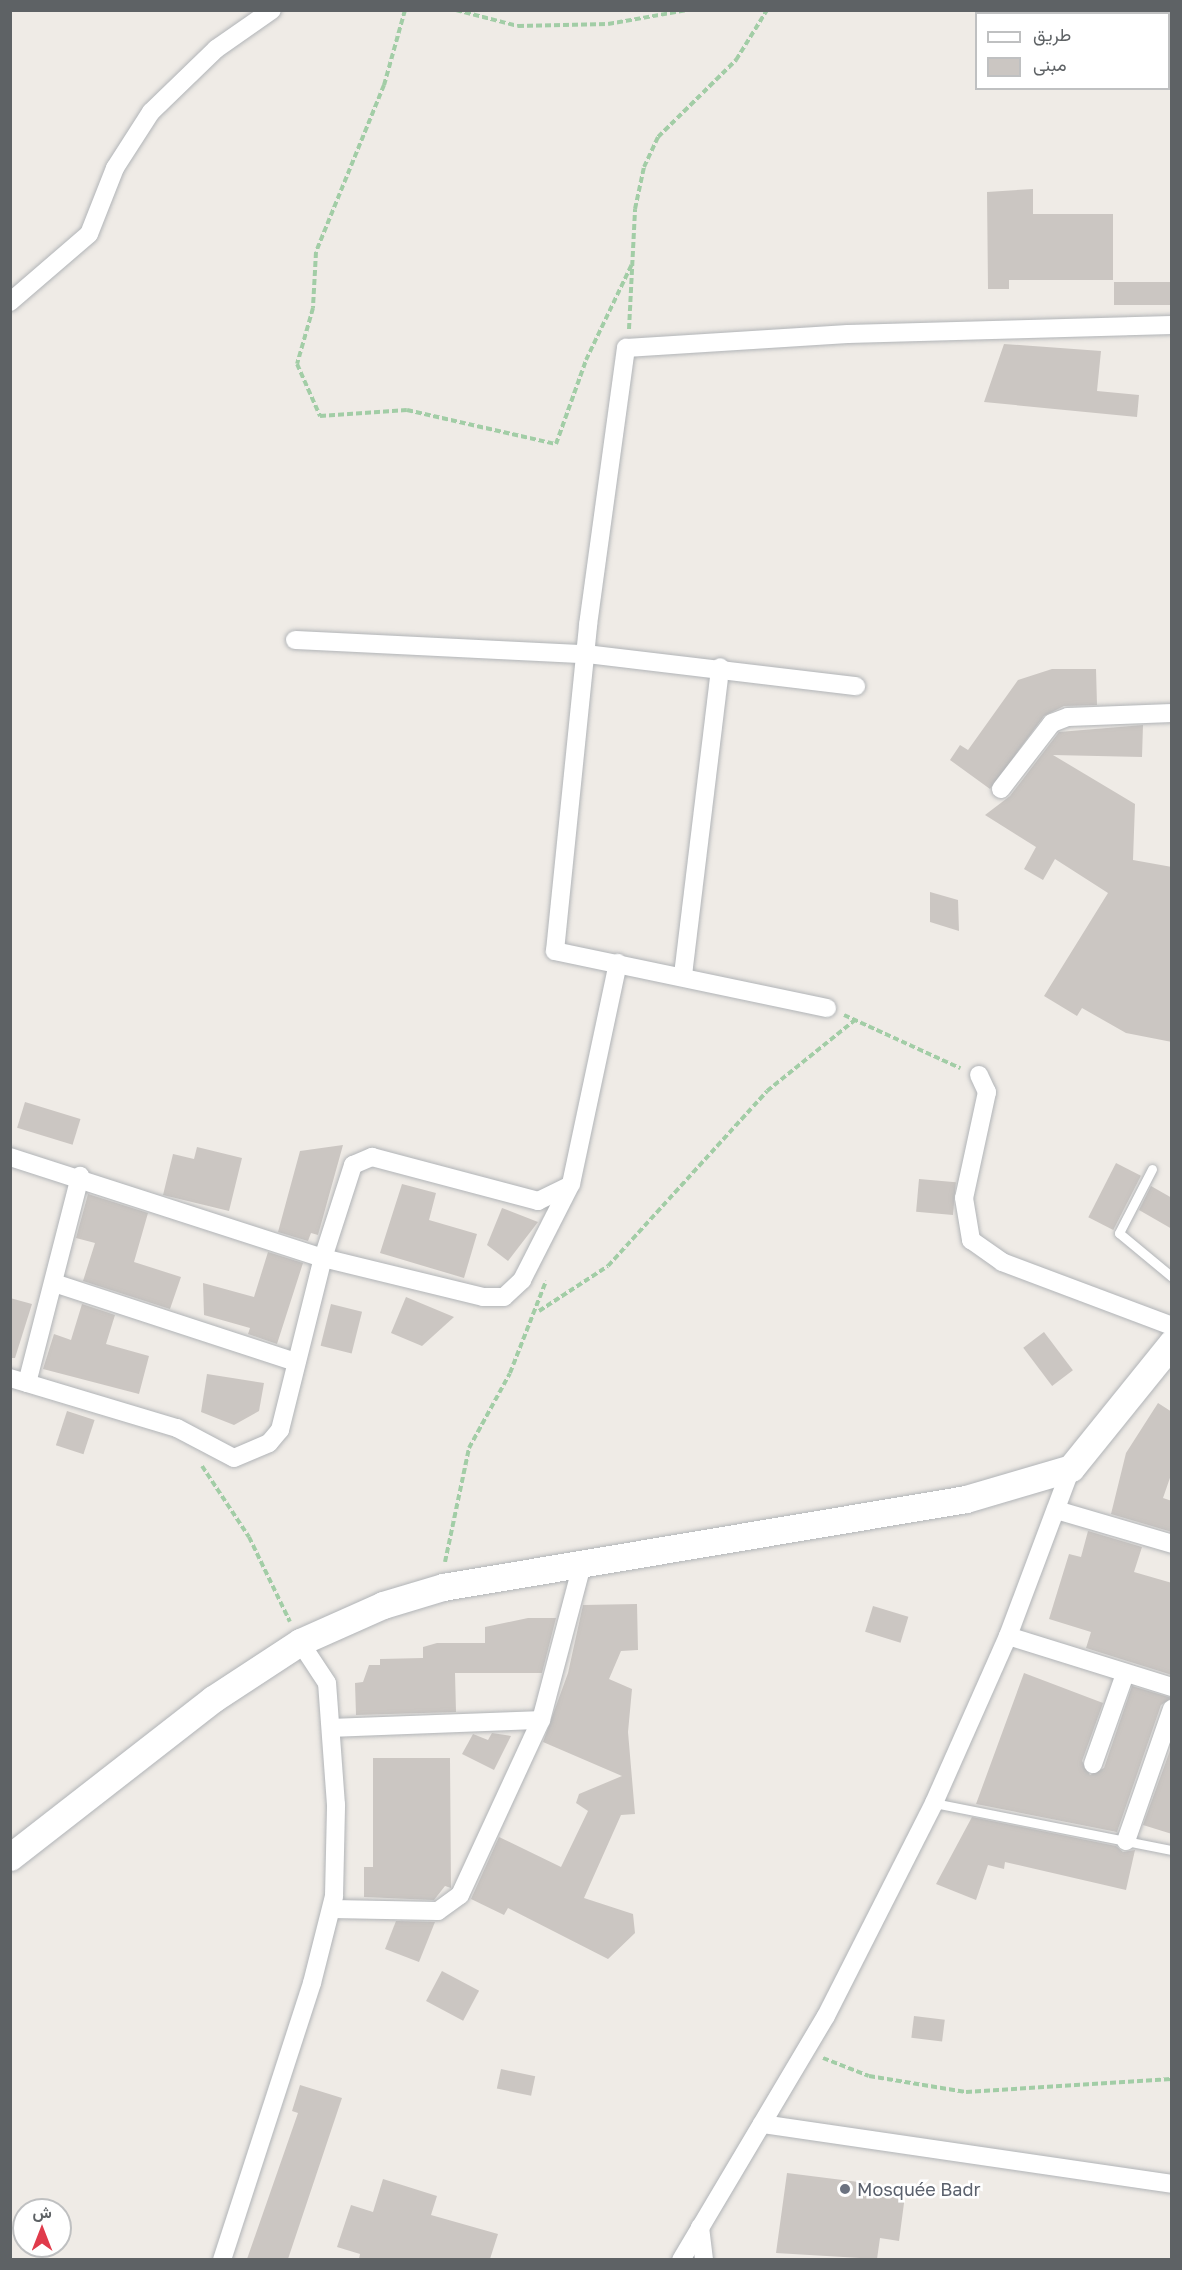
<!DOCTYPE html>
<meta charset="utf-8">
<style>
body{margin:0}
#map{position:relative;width:1182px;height:2270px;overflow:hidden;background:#efebe6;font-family:"Golos Text",Vazirmatn,sans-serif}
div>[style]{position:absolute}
.building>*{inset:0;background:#cbc6c2;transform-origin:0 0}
.path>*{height:4px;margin-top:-2px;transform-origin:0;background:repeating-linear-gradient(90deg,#a2cda6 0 6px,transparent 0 9px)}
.roads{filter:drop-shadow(0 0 2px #b1b4b7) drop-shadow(0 0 2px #b1b4b7)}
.lane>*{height:9px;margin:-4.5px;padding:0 4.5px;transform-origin:4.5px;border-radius:4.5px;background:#fff}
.street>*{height:18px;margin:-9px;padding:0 9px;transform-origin:9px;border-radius:9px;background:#fff}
.secondary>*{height:27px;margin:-13.5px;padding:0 13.5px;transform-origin:13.5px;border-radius:13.5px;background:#fff}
.dots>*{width:16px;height:16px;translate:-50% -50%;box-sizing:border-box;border:3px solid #fff;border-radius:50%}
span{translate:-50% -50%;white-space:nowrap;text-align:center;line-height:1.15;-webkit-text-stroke:5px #fff;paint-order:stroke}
.worship-label{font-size:18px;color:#5b616d}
.left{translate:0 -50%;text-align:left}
.frame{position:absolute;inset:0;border:12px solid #5e6265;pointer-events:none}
.legend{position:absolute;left:975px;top:12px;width:195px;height:78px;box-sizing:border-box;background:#fff;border:2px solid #bfc0c1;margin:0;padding:8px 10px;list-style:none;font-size:18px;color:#5e6265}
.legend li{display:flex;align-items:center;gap:12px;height:30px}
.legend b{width:30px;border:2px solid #bfc0c1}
.north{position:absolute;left:12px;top:2198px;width:60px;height:60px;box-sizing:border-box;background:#fff;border:2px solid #bfc0c1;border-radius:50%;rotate:0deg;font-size:16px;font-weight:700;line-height:24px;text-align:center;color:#5e6265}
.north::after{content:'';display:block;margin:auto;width:21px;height:27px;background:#e03b4b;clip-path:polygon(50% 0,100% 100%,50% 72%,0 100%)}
</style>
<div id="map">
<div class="building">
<div style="clip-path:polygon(1033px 189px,1033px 214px,1113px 214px,1113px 280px,1009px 280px,1009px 289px,988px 289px,987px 192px)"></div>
<div style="left:1172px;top:282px;width:23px;height:58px;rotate:90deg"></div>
<div style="clip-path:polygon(1004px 344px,1101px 351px,1097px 391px,1139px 395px,1137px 417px,984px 402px)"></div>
<div style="clip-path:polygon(1052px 669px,1096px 669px,1097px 705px,1064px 706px,1044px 716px,990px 789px,950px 760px,960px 745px,968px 750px,1018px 680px)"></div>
<div style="clip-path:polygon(1143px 725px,1142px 757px,1053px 755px,1135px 804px,1133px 860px,1172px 867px,1172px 1042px,1126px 1033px,1082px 1008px,1077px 1016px,1044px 996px,1108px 893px,1055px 859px,1043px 880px,1024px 869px,1036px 847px,985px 815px,1010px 796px,1059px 732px)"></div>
<div style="clip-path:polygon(930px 892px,958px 900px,959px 931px,930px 922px)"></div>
<div style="left:25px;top:1102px;width:58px;height:27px;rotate:17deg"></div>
<div style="clip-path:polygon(343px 1145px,318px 1235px,311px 1233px,308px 1241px,278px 1232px,300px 1151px)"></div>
<div style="clip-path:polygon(197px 1147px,242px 1158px,229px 1211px,163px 1195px,173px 1154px,194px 1159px)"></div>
<div style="left:1116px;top:1163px;width:28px;height:61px;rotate:27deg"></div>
<div style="left:919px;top:1179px;width:37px;height:33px;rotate:5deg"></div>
<div style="clip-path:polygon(402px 1184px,436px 1193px,429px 1220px,477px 1234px,464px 1278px,380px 1253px)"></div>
<div style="clip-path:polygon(1151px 1186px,1172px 1198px,1172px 1229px,1139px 1210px)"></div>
<div style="clip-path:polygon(88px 1194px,148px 1213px,134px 1262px,181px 1277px,170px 1309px,83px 1281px,95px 1243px,76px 1238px)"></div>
<div style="clip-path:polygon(502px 1208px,538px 1222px,508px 1261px,487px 1245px)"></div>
<div style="clip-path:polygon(268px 1252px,303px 1263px,277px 1344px,248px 1334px,250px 1328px,204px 1315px,203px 1283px,254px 1297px)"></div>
<div style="clip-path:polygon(406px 1297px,454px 1317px,422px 1346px,391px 1333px)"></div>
<div style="clip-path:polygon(10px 1298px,32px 1304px,15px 1358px,10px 1358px)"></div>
<div style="clip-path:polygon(82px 1304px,115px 1315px,106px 1344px,149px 1356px,139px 1394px,43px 1369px,54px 1334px,71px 1340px)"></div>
<div style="left:331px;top:1304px;width:32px;height:43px;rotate:14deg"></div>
<div style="left:1044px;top:1332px;width:48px;height:26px;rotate:53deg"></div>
<div style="clip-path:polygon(207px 1374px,264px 1383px,259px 1411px,234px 1425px,201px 1412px)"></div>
<div style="clip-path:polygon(1158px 1403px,1172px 1412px,1172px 1472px,1163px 1498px,1172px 1501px,1172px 1532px,1111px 1514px,1126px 1453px)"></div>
<div style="left:67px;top:1411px;width:29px;height:36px;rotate:18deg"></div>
<div style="clip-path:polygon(1088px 1531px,1142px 1547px,1134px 1572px,1172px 1583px,1172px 1675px,1086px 1648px,1091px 1632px,1049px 1619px,1069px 1554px,1081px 1557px)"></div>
<div style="clip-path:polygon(637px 1604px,638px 1650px,621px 1651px,609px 1679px,632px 1689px,628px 1732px,635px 1814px,621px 1815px,584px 1898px,633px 1914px,635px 1933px,608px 1959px,508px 1908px,504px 1915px,471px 1899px,499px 1837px,561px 1867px,588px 1811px,576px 1803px,579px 1794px,622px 1776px,543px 1742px,568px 1673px,583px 1605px)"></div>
<div style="left:873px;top:1606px;width:37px;height:27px;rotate:17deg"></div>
<div style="clip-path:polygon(528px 1618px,556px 1618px,542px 1673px,455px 1673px,456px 1712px,356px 1715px,355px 1683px,363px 1682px,369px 1665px,380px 1665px,380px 1659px,423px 1658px,423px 1647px,437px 1643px,485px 1643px,485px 1627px)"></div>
<div style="clip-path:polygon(1024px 1673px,1103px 1703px,1082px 1761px,1090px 1775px,1104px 1768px,1132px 1686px,1172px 1698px,1161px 1705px,1117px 1832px,976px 1804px)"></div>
<div style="clip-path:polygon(492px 1733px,511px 1736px,494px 1770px,462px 1754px,473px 1734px,488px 1740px)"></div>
<div style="clip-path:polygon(1172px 1745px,1172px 1834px,1143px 1825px)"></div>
<div style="clip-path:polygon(373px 1758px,450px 1758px,451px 1888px,445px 1886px,434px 1900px,364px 1897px,364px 1867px,373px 1867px)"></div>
<div style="clip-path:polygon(972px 1817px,1116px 1846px,1123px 1852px,1135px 1850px,1126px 1890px,1005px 1862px,1004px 1869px,988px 1865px,976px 1900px,936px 1884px)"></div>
<div style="clip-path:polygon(396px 1921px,435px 1922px,419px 1962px,385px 1949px)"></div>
<div style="left:442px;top:1971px;width:42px;height:34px;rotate:28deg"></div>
<div style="left:914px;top:2016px;width:31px;height:22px;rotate:7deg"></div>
<div style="left:501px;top:2069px;width:35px;height:20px;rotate:12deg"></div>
<div style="clip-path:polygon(300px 2085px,342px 2098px,288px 2259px,247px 2259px,298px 2113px,292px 2111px)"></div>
<div style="clip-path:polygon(787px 2173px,906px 2188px,899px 2241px,880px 2238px,877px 2259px,776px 2253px)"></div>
<div style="clip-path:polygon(383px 2179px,437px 2196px,431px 2215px,498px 2234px,490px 2259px,359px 2259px,360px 2254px,337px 2247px,351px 2205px,373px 2212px)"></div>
</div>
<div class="path">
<div style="left:405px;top:10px;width:78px;rotate:105.6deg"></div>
<div style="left:384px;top:85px;width:180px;rotate:112.2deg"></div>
<div style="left:316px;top:252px;width:56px;rotate:93.1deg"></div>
<div style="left:313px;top:308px;width:58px;rotate:105.9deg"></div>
<div style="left:297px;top:364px;width:57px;rotate:66.1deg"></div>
<div style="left:320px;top:416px;width:87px;rotate:-3.9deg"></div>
<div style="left:407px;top:410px;width:153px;rotate:12.9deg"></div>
<div style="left:556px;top:444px;width:89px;rotate:-70.3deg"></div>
<div style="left:586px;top:360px;width:106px;rotate:-64.4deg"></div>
<div style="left:456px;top:10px;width:64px;rotate:14.5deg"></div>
<div style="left:518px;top:26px;width:90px;rotate:-1.3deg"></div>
<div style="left:608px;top:24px;width:80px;rotate:-10deg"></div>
<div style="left:629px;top:329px;width:120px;rotate:-87.1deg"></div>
<div style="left:635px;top:209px;width:43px;rotate:-77.9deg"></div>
<div style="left:644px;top:167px;width:33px;rotate:-65deg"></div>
<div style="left:658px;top:137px;width:110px;rotate:-44.6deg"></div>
<div style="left:736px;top:60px;width:59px;rotate:-58.2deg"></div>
<div style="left:844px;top:1015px;width:128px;rotate:24.6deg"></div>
<div style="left:539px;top:1311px;width:82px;rotate:-33.1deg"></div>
<div style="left:608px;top:1266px;width:236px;rotate:-47.7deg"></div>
<div style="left:767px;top:1091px;width:113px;rotate:-38.9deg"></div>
<div style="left:202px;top:1466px;width:85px;rotate:56.5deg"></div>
<div style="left:249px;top:1537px;width:94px;rotate:64.2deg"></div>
<div style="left:445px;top:1562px;width:116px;rotate:-78.1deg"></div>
<div style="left:469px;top:1448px;width:85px;rotate:-61.3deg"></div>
<div style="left:510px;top:1373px;width:99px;rotate:-68.6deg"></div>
<div style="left:823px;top:2058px;width:49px;rotate:21.4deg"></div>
<div style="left:869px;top:2076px;width:98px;rotate:9.4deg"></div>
<div style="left:966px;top:2092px;width:206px;rotate:-3.6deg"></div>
</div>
<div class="roads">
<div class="lane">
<div style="left:1152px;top:1169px;width:72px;rotate:117.3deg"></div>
<div style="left:1119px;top:1233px;width:69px;rotate:39.7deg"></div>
<div style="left:934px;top:1803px;width:243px;rotate:11.2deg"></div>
</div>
<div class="street">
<div style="left:10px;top:302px;width:104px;rotate:-40.7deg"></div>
<div style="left:89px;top:234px;width:71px;rotate:-68.5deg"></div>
<div style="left:115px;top:168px;width:67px;rotate:-57.3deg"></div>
<div style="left:151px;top:112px;width:91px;rotate:-44.1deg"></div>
<div style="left:216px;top:49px;width:68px;rotate:-34.9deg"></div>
<div style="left:295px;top:640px;width:291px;rotate:2.8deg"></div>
<div style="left:586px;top:654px;width:272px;rotate:6.8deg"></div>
<div style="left:1001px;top:789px;width:83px;rotate:-52.3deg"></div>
<div style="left:1052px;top:723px;width:17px;rotate:-21deg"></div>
<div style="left:1068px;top:717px;width:104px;rotate:-2.2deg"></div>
<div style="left:683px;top:975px;width:310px;rotate:-83.1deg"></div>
<div style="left:827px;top:1008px;width:278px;rotate:-168.2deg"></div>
<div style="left:555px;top:951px;width:328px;rotate:-84.2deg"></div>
<div style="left:588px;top:625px;width:280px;rotate:-82.2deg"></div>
<div style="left:626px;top:348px;width:222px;rotate:-3.6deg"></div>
<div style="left:848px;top:334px;width:324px;rotate:-1.6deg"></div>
<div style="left:979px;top:1075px;width:19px;rotate:65deg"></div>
<div style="left:987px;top:1092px;width:108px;rotate:102.2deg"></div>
<div style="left:964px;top:1198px;width:43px;rotate:80.5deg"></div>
<div style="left:971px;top:1240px;width:38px;rotate:35deg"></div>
<div style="left:1002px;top:1262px;width:182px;rotate:20.6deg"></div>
<div style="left:10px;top:1157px;width:329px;rotate:17.9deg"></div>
<div style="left:323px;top:1258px;width:165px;rotate:13.7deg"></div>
<div style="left:483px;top:1297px;width:21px"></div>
<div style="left:504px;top:1297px;width:25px;rotate:-43deg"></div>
<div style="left:522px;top:1280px;width:108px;rotate:-63deg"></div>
<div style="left:571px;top:1184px;width:226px;rotate:-78deg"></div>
<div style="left:54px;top:1283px;width:255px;rotate:18.1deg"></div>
<div style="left:10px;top:1378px;width:174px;rotate:16.7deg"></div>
<div style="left:177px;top:1428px;width:64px;rotate:27.8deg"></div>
<div style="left:234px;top:1458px;width:38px;rotate:-23deg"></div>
<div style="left:269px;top:1443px;width:17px;rotate:-50deg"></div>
<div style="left:280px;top:1430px;width:177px;rotate:-76deg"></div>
<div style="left:323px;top:1258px;width:98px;rotate:-72.1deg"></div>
<div style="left:353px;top:1165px;width:21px;rotate:-23deg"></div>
<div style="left:372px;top:1157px;width:172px;rotate:14.8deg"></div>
<div style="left:538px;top:1201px;width:32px;rotate:-26deg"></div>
<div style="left:27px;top:1383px;width:214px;rotate:-75.6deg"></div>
<div style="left:1056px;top:1510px;width:121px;rotate:16.3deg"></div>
<div style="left:1008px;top:1636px;width:172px;rotate:17.3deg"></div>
<div style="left:332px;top:1728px;width:209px;rotate:-2.2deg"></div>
<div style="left:1093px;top:1764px;width:96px;rotate:-70.4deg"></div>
<div style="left:1126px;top:1841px;width:140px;rotate:-70.8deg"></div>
<div style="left:332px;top:1909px;width:106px;rotate:1.1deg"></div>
<div style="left:438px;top:1911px;width:27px;rotate:-36deg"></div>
<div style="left:460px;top:1895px;width:193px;rotate:-65.2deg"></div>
<div style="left:541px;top:1720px;width:160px;rotate:-75.2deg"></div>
<div style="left:762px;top:2124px;width:414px;rotate:8.3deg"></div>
<div style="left:700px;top:2227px;width:33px;rotate:83deg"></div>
<div style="left:222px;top:2260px;width:291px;rotate:-72deg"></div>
<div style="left:312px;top:1983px;width:90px;rotate:-75.8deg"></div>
<div style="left:334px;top:1896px;width:91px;rotate:-88.7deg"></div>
<div style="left:336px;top:1805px;width:122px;rotate:-94.2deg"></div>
<div style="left:327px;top:1683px;width:49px;rotate:-123.4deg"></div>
<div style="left:681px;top:2260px;width:284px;rotate:-59.3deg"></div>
<div style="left:826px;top:2016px;width:239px;rotate:-63.1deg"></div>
<div style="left:934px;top:1803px;width:183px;rotate:-66.1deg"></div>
<div style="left:1008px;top:1636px;width:179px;rotate:-69.4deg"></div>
</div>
<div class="secondary">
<div style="left:10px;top:1857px;width:257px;rotate:-37.9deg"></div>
<div style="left:213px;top:1699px;width:104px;rotate:-33.2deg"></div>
<div style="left:300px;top:1642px;width:91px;rotate:-24deg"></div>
<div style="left:383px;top:1605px;width:63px;rotate:-16.7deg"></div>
<div style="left:443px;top:1587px;width:530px;rotate:-9.55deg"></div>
<div style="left:966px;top:1499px;width:109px;rotate:-16.4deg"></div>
<div style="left:1071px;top:1468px;width:161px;rotate:-51.1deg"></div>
</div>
</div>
<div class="dots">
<div style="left:845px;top:2189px;background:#6b7280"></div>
</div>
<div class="worship-label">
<span class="left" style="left:857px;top:2189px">Mosquée Badr</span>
</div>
<div class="frame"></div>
<ul class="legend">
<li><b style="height:8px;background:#fff"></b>طريق</li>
<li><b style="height:16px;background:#cbc6c2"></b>مبنى</li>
</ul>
<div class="north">ش</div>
</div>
